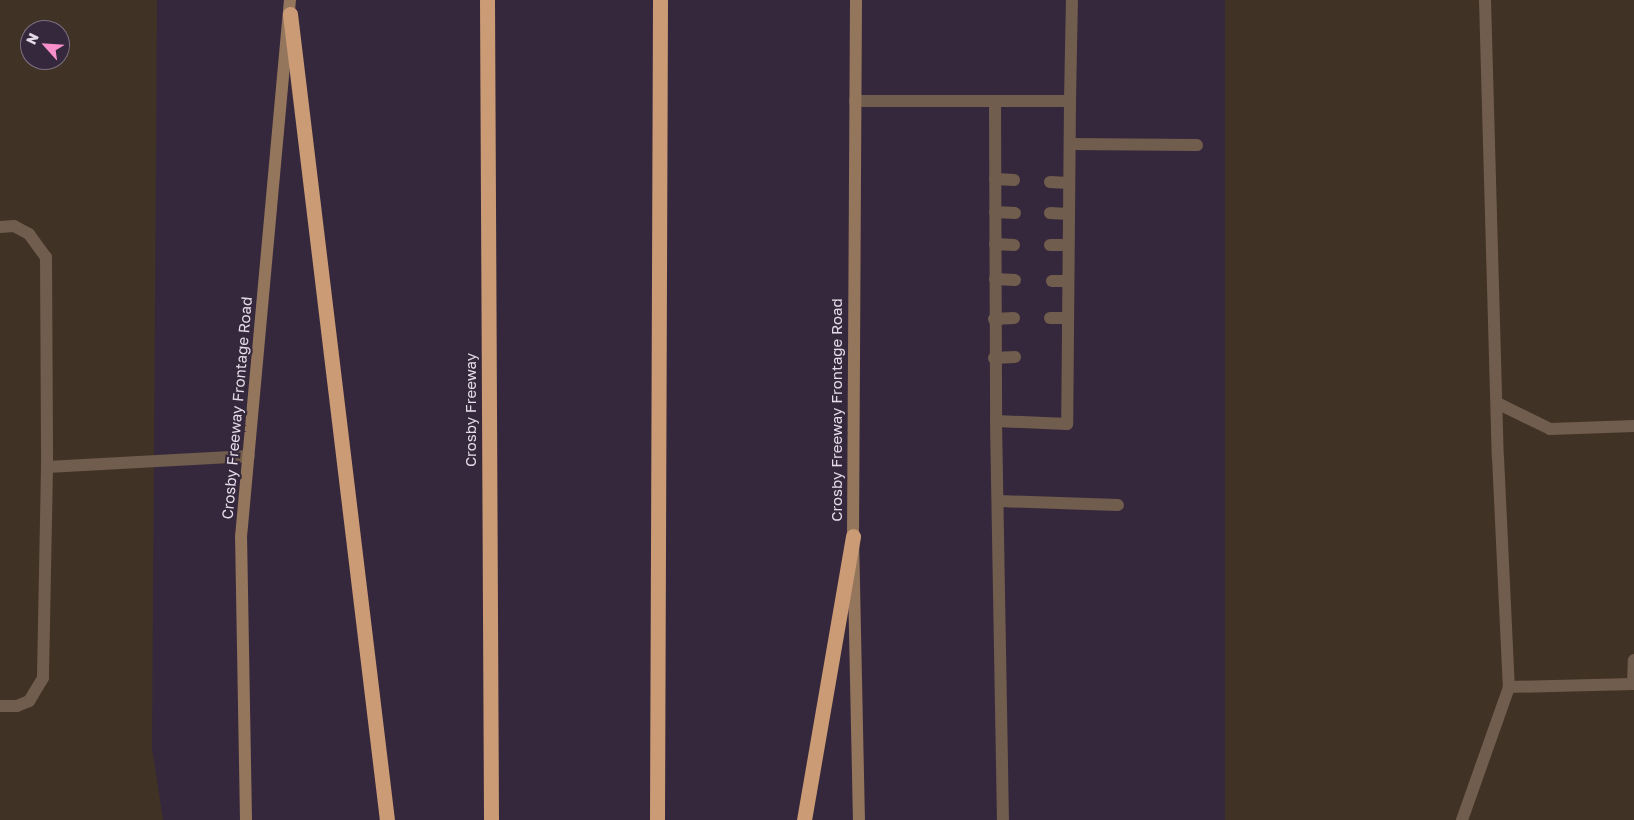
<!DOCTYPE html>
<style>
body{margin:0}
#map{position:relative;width:1634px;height:820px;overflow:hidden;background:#36283c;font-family:"Golos Text",sans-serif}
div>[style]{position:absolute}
.industrial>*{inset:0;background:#413226;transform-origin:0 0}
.lane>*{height:12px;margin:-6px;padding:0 6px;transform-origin:6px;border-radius:6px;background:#705d4d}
.secondary>*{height:12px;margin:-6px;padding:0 6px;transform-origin:6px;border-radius:6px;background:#94765d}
.highway>*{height:15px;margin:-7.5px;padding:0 7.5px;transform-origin:7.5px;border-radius:7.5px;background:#ca9b74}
span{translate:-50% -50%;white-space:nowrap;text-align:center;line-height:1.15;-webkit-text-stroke:4.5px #36283c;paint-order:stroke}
.street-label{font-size:15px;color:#e3dbe7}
.north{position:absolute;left:20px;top:20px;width:50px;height:50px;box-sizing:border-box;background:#36283c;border:1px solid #7b7080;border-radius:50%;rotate:296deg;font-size:14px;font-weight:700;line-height:20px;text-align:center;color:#e3dbe7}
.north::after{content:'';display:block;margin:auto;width:18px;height:22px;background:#f98fca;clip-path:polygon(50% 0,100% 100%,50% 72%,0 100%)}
</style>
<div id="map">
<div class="industrial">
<div style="clip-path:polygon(evenodd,0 0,157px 0,152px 748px,163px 820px,0 820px,0 0,30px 30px,60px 30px,60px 60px,30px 60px,30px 30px)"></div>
<div style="left:1225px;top:0;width:409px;height:820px"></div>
</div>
<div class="lane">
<div style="left:1485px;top:0;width:457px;rotate:88.4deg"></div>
<div style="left:1498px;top:457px;width:230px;rotate:87.3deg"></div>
<div style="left:1509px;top:687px;width:124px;rotate:-1.4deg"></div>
<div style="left:1633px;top:684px;width:24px;rotate:-88deg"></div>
<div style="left:855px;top:101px;width:215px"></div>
<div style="left:1070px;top:101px;width:323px;rotate:90.5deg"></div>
<div style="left:1067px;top:424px;width:71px;rotate:-177.6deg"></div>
<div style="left:996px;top:421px;width:399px;rotate:89deg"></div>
<div style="left:995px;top:101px;width:320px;rotate:89.8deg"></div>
<div style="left:1070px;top:101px;width:101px;rotate:-88.9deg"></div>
<div style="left:1070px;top:144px;width:127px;rotate:0.5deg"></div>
<div style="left:995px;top:179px;width:19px;rotate:3deg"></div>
<div style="left:1050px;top:182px;width:19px;rotate:3deg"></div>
<div style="left:995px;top:212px;width:20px;rotate:3deg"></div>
<div style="left:1050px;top:213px;width:18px;rotate:3deg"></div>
<div style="left:0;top:227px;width:14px;rotate:-4deg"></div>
<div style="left:14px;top:226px;width:17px;rotate:28deg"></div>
<div style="left:29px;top:234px;width:29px;rotate:54deg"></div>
<div style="left:46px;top:257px;width:210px;rotate:89.7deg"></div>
<div style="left:47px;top:467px;width:211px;rotate:91.1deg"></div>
<div style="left:43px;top:678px;width:27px;rotate:121deg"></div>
<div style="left:29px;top:701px;width:13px;rotate:157deg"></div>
<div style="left:17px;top:706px;width:17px;rotate:180deg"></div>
<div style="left:995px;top:244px;width:19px;rotate:3deg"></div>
<div style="left:1050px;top:245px;width:18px"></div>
<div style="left:995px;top:279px;width:20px;rotate:3deg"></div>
<div style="left:1052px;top:281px;width:15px"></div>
<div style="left:1050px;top:318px;width:17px"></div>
<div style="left:994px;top:319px;width:20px;rotate:-3deg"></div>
<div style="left:994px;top:358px;width:21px;rotate:-3deg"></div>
<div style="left:1497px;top:403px;width:59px;rotate:26.1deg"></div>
<div style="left:1550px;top:429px;width:84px;rotate:-2deg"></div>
<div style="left:47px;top:467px;width:202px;rotate:-3.1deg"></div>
<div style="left:998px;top:501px;width:120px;rotate:1.9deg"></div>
<div style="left:1462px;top:820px;width:141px;rotate:-70.5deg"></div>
</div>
<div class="secondary">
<div style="left:856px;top:0;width:536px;rotate:90.32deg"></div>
<div style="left:853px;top:536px;width:284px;rotate:88.8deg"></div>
<div style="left:246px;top:820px;width:283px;rotate:-91deg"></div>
<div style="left:241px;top:537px;width:539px;rotate:-84.79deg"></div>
</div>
<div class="highway">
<div style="left:487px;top:0;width:820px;rotate:89.72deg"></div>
<div style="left:290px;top:14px;width:812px;rotate:83.14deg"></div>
<div style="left:657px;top:820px;width:820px;rotate:-89.79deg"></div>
<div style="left:804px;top:820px;width:288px;rotate:-80.2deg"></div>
</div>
<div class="street-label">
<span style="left:237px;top:408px;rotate:-85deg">Crosby Freeway Frontage Road</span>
<span style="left:471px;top:410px;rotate:-90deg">Crosby Freeway</span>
<span style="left:837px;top:410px;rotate:-90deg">Crosby Freeway Frontage Road</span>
</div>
<div class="north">N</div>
</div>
